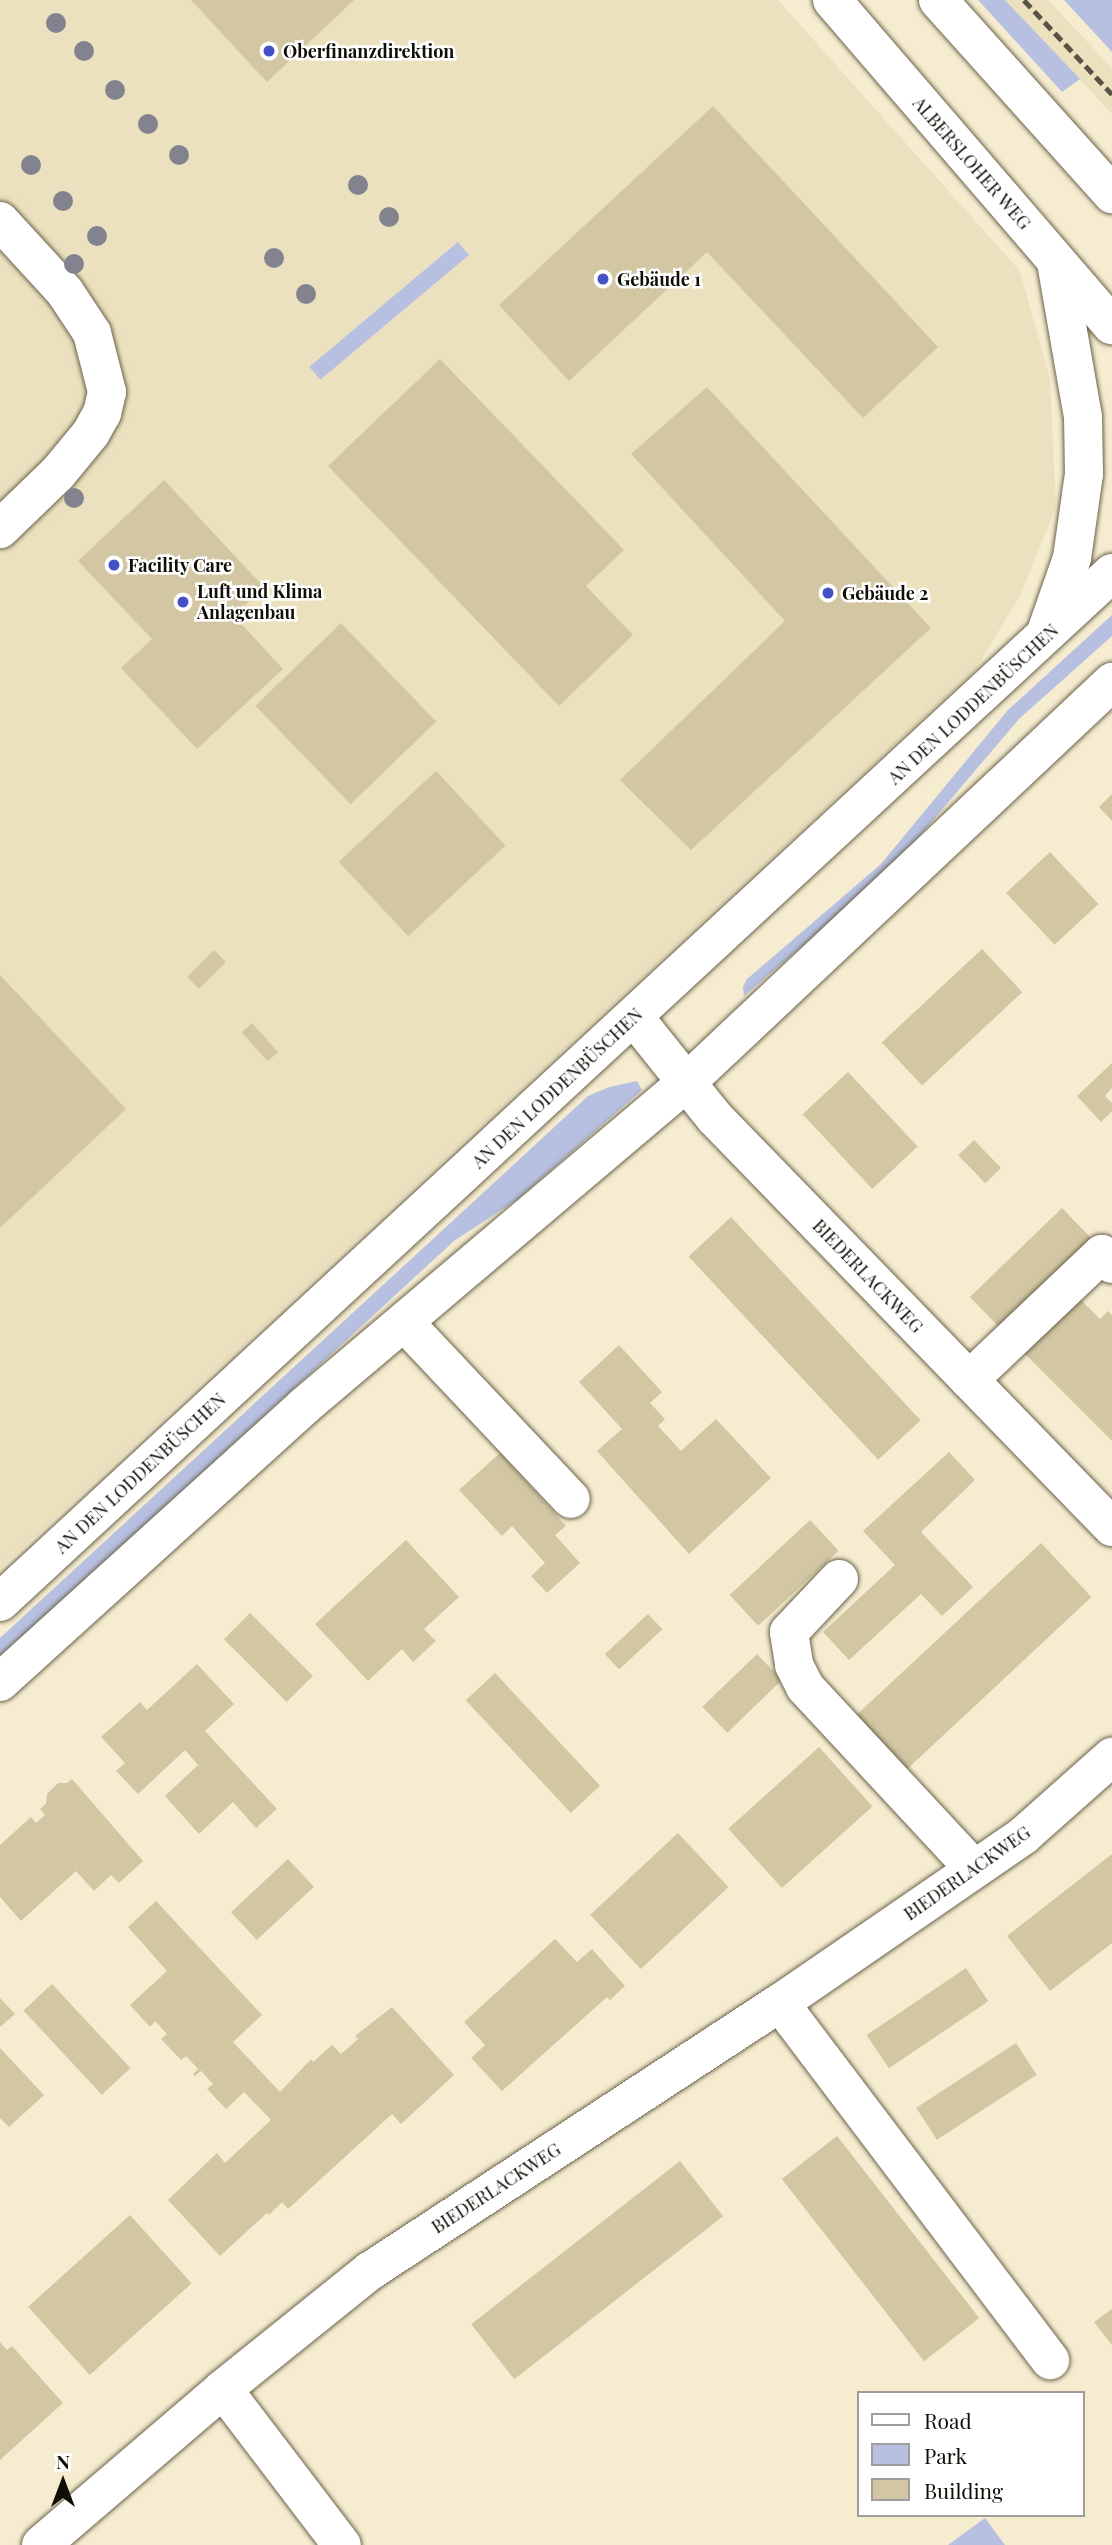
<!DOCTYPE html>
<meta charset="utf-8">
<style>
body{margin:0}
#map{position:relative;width:1112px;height:2545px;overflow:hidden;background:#f6edd1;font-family:"Playfair Display",serif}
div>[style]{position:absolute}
.built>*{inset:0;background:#ece1bf}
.green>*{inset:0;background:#b7c0e1;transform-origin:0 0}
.building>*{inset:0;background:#d2c6a3;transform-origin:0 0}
.roads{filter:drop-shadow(0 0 2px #6b634b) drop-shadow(0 0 2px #6b634b)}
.minor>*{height:38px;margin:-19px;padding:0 19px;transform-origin:19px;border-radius:19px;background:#fff}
.major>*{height:38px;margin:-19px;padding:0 19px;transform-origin:19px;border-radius:19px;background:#fff}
.rail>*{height:5px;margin-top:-2.5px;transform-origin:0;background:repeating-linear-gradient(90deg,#585344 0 10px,transparent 0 15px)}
.trees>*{width:20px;height:20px;margin:-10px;border-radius:50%;background:#83838f}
.dots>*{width:19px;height:19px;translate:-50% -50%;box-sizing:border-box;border:4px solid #fff;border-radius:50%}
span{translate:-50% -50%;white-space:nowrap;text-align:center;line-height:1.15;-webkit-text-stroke:5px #fff;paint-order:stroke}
.poi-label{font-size:18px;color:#100d05;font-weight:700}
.left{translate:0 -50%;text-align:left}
.street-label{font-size:18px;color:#100d05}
.legend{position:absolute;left:857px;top:2391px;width:228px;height:126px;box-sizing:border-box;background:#fff;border:2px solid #9f9e9b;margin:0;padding:9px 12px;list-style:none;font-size:21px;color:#100d05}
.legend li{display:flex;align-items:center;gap:14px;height:35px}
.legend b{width:35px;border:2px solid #9f9e9b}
.north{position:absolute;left:28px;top:2447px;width:70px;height:70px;-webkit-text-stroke:5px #fff;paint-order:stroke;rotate:0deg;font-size:19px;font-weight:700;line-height:28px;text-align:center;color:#100d05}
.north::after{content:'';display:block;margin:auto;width:24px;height:32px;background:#100d05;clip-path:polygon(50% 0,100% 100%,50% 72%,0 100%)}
</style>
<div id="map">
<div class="built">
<div style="clip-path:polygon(0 0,778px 0,1020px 271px,1050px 379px,1056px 507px,1022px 592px,976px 669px,0 1569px)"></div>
<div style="clip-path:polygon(1005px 0,1048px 0,1112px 68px,1112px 114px)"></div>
</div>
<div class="green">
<div style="clip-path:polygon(978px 0,1005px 0,1080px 79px,1062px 92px)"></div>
<div style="clip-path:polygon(1064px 0,1112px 0,1112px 52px)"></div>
<div style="left:458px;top:242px;width:17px;height:194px;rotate:50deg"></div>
<div style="clip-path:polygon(1112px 615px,1112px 636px,1019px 719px,889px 872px,744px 996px,743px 987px,747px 979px,881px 864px,1008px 710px)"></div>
<div style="clip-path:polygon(637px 1081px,642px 1090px,518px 1199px,454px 1241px,0 1659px,0 1638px,588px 1096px,609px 1087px)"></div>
<div style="clip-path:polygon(985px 2518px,1005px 2545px,948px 2545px)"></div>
</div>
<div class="building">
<div style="clip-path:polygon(191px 0,354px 0,267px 82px)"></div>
<div style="clip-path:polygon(713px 106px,938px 347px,863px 418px,707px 252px,569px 381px,499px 305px)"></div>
<div style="clip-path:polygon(440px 359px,624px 550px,586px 586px,633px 635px,559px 706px,328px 466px)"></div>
<div style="clip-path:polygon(707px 387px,931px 628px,691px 850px,620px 780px,785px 621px,631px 454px)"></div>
<div style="clip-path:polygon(164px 480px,264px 587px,234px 616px,283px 669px,197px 749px,121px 668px,152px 639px,78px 561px)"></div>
<div style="left:341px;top:623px;width:137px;height:119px;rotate:46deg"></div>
<div style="left:436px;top:771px;width:102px;height:133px;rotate:47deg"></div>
<div style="clip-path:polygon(1112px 794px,1112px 821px,1099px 807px)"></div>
<div style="left:1050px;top:852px;width:71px;height:60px;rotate:47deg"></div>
<div style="left:982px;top:949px;width:59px;height:137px;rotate:47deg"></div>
<div style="left:214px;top:950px;width:17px;height:38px;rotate:45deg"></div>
<div style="clip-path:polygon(0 975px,126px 1109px,0 1228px)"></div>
<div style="left:252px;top:1023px;width:39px;height:14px;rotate:48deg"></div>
<div style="clip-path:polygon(1112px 1063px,1112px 1088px,1105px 1096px,1112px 1103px,1112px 1111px,1101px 1122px,1077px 1096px)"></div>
<div style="left:848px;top:1072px;width:102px;height:62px;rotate:47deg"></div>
<div style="left:974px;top:1140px;width:39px;height:22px;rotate:46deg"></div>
<div style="left:1062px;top:1208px;width:46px;height:128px;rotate:46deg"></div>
<div style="left:731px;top:1217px;width:278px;height:58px;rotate:47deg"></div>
<div style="clip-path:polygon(1078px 1297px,1100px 1319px,1108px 1311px,1112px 1315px,1112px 1441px,1023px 1352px)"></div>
<div style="clip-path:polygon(619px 1345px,662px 1392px,650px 1403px,665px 1419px,658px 1426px,681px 1451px,716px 1419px,771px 1478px,689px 1554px,597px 1451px,622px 1429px,579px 1382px)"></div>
<div style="clip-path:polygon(949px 1452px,975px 1480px,921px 1532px,973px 1587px,942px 1616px,921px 1594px,849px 1660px,823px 1632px,895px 1565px,863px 1531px)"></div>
<div style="clip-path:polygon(500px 1453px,566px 1526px,555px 1535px,580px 1563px,547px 1593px,531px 1576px,545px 1563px,512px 1526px,502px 1536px,459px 1490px)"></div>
<div style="left:810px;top:1520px;width:42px;height:110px;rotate:47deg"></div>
<div style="clip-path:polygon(406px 1540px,459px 1597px,424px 1629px,436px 1641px,413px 1662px,402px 1649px,368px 1681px,315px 1624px)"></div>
<div style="left:1041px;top:1543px;width:74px;height:263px;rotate:47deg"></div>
<div style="left:250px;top:1613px;width:89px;height:37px;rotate:45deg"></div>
<div style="left:648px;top:1614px;width:21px;height:59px;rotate:47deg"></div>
<div style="left:757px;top:1654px;width:36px;height:76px;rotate:46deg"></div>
<div style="clip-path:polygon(197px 1664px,234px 1704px,205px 1731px,277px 1809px,256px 1828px,233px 1802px,199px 1834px,165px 1796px,198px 1765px,185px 1750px,138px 1794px,116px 1771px,125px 1763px,101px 1737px,140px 1702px,147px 1710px)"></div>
<div style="left:495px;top:1673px;width:154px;height:40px;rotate:47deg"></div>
<div style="left:819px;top:1747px;width:80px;height:122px;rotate:48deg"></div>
<div style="clip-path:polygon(72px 1779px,143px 1861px,119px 1883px,111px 1875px,94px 1891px,76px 1871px,21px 1921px,0 1897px,0 1845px,31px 1817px,36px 1823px,45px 1815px,40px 1809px,46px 1804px,47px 1794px,58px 1783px,67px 1783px)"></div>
<div style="left:678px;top:1833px;width:74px;height:120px;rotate:47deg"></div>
<div style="clip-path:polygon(1112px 1854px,1112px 1943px,1050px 1991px,1007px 1936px)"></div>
<div style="left:288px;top:1859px;width:38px;height:78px;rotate:47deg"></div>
<div style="clip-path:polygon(156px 1901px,262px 2015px,233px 2042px,280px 2092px,311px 2059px,313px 2062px,332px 2045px,341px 2054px,358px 2039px,355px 2036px,392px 2007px,454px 2075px,401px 2124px,392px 2114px,288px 2209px,282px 2202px,269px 2215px,267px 2213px,220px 2256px,168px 2200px,217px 2153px,225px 2163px,271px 2120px,244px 2092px,226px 2109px,207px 2089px,213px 2084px,201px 2071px,195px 2076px,193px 2074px,198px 2069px,186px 2056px,181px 2060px,161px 2039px,167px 2034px,155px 2021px,150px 2027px,130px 2005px,167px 1971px,128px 1927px)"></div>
<div style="clip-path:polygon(555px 1939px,577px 1962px,592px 1949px,625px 1986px,610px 2000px,607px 1997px,502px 2091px,471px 2058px,485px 2045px,464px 2022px)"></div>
<div style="left:966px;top:1968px;width:40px;height:120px;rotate:56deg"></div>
<div style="left:52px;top:1984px;width:115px;height:39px;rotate:47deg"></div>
<div style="clip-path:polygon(0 1998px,15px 2014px,0 2027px)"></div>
<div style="left:1016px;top:2043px;width:38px;height:119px;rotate:57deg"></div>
<div style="clip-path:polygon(0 2048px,44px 2095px,9px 2127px,0 2118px)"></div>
<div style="left:837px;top:2136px;width:231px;height:70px;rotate:52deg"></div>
<div style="left:680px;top:2161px;width:70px;height:265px;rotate:52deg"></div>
<div style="left:130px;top:2215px;width:92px;height:137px;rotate:48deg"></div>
<div style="clip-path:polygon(1112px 2309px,1112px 2345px,1094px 2322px)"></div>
<div style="clip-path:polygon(0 2342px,7px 2350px,12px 2346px,63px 2403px,0 2460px)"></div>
</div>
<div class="roads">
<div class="minor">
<div style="left:0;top:221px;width:96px;rotate:47.5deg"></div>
<div style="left:65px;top:292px;width:49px;rotate:56.6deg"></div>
<div style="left:92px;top:333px;width:61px;rotate:75.7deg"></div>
<div style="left:107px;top:392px;width:22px;rotate:103deg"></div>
<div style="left:102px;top:413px;width:23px;rotate:119deg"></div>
<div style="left:91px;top:433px;width:52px;rotate:129.5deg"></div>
<div style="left:58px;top:473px;width:81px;rotate:136deg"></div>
<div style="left:634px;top:1017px;width:129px;rotate:51.3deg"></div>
<div style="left:715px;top:1118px;width:570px;rotate:45.85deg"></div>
<div style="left:404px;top:1322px;width:243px;rotate:46.7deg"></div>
<div style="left:969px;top:1380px;width:183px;rotate:-43.5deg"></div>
<div style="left:1102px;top:1254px;width:14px;rotate:45deg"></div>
<div style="left:839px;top:1579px;width:73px;rotate:133.3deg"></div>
<div style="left:789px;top:1632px;width:33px;rotate:81deg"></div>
<div style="left:794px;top:1665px;width:25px;rotate:63deg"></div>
<div style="left:805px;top:1687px;width:248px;rotate:47.1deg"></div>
<div style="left:780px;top:2003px;width:448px;rotate:52.9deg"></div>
<div style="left:223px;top:2389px;width:196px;rotate:52.7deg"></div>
<div style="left:41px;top:2545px;width:240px;rotate:-40.6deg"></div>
<div style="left:223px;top:2389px;width:189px;rotate:-38.8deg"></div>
<div style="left:370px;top:2271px;width:490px;rotate:-33.2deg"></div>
<div style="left:780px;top:2003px;width:296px;rotate:-34.5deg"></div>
<div style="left:1024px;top:1835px;width:118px;rotate:-41.6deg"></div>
</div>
<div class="major">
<div style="left:832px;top:0;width:429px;rotate:49.3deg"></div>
<div style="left:938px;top:0;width:261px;rotate:48.1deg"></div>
<div style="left:1046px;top:632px;width:78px;rotate:-70.6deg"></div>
<div style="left:1072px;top:558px;width:85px;rotate:-81.9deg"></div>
<div style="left:1084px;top:474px;width:57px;rotate:-91deg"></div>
<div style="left:1083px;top:417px;width:156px;rotate:-99.9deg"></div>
<div style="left:0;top:1602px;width:1515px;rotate:-42.78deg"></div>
<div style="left:0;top:1682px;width:409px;rotate:-42.2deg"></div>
<div style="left:303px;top:1407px;width:503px;rotate:-40.24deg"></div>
<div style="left:687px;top:1082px;width:584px;rotate:-43.26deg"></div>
</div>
</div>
<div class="rail">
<div style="left:1024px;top:0;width:129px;rotate:46.9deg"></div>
</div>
<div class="trees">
<div style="left:56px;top:23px"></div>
<div style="left:84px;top:51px"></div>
<div style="left:115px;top:90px"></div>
<div style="left:148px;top:124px"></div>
<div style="left:179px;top:155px"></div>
<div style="left:31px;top:165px"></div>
<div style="left:358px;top:185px"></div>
<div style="left:63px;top:201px"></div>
<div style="left:389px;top:217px"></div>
<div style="left:97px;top:236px"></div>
<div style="left:274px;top:258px"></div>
<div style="left:74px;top:264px"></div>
<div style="left:306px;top:294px"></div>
<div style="left:74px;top:498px"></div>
</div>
<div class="dots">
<div style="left:269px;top:51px;background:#4451c5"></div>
<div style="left:603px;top:279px;background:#4451c5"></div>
<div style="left:114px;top:565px;background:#4451c5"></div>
<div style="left:828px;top:593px;background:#4451c5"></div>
<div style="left:183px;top:602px;background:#4451c5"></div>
</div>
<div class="poi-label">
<span class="left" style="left:283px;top:51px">Oberfinanzdirektion</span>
<span class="left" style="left:617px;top:279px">Gebäude 1</span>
<span class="left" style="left:128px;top:565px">Facility Care</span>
<span class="left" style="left:197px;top:602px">Luft und Klima<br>Anlagenbau</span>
<span class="left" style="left:842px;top:593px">Gebäude 2</span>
</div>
<div class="street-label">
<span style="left:972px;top:163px;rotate:49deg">ALBERSLOHER WEG</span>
<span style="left:973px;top:704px;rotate:-43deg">AN DEN LODDENBÜSCHEN</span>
<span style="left:557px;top:1088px;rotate:-43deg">AN DEN LODDENBÜSCHEN</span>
<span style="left:868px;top:1276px;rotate:46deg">BIEDERLACKWEG</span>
<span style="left:140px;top:1473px;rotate:-43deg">AN DEN LODDENBÜSCHEN</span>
<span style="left:967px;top:1873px;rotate:-35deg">BIEDERLACKWEG</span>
<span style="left:496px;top:2188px;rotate:-33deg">BIEDERLACKWEG</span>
</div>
<ul class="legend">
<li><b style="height:9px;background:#fff"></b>Road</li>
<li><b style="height:19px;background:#b7c0e1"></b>Park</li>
<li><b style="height:19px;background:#d2c6a3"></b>Building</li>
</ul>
<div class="north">N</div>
</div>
